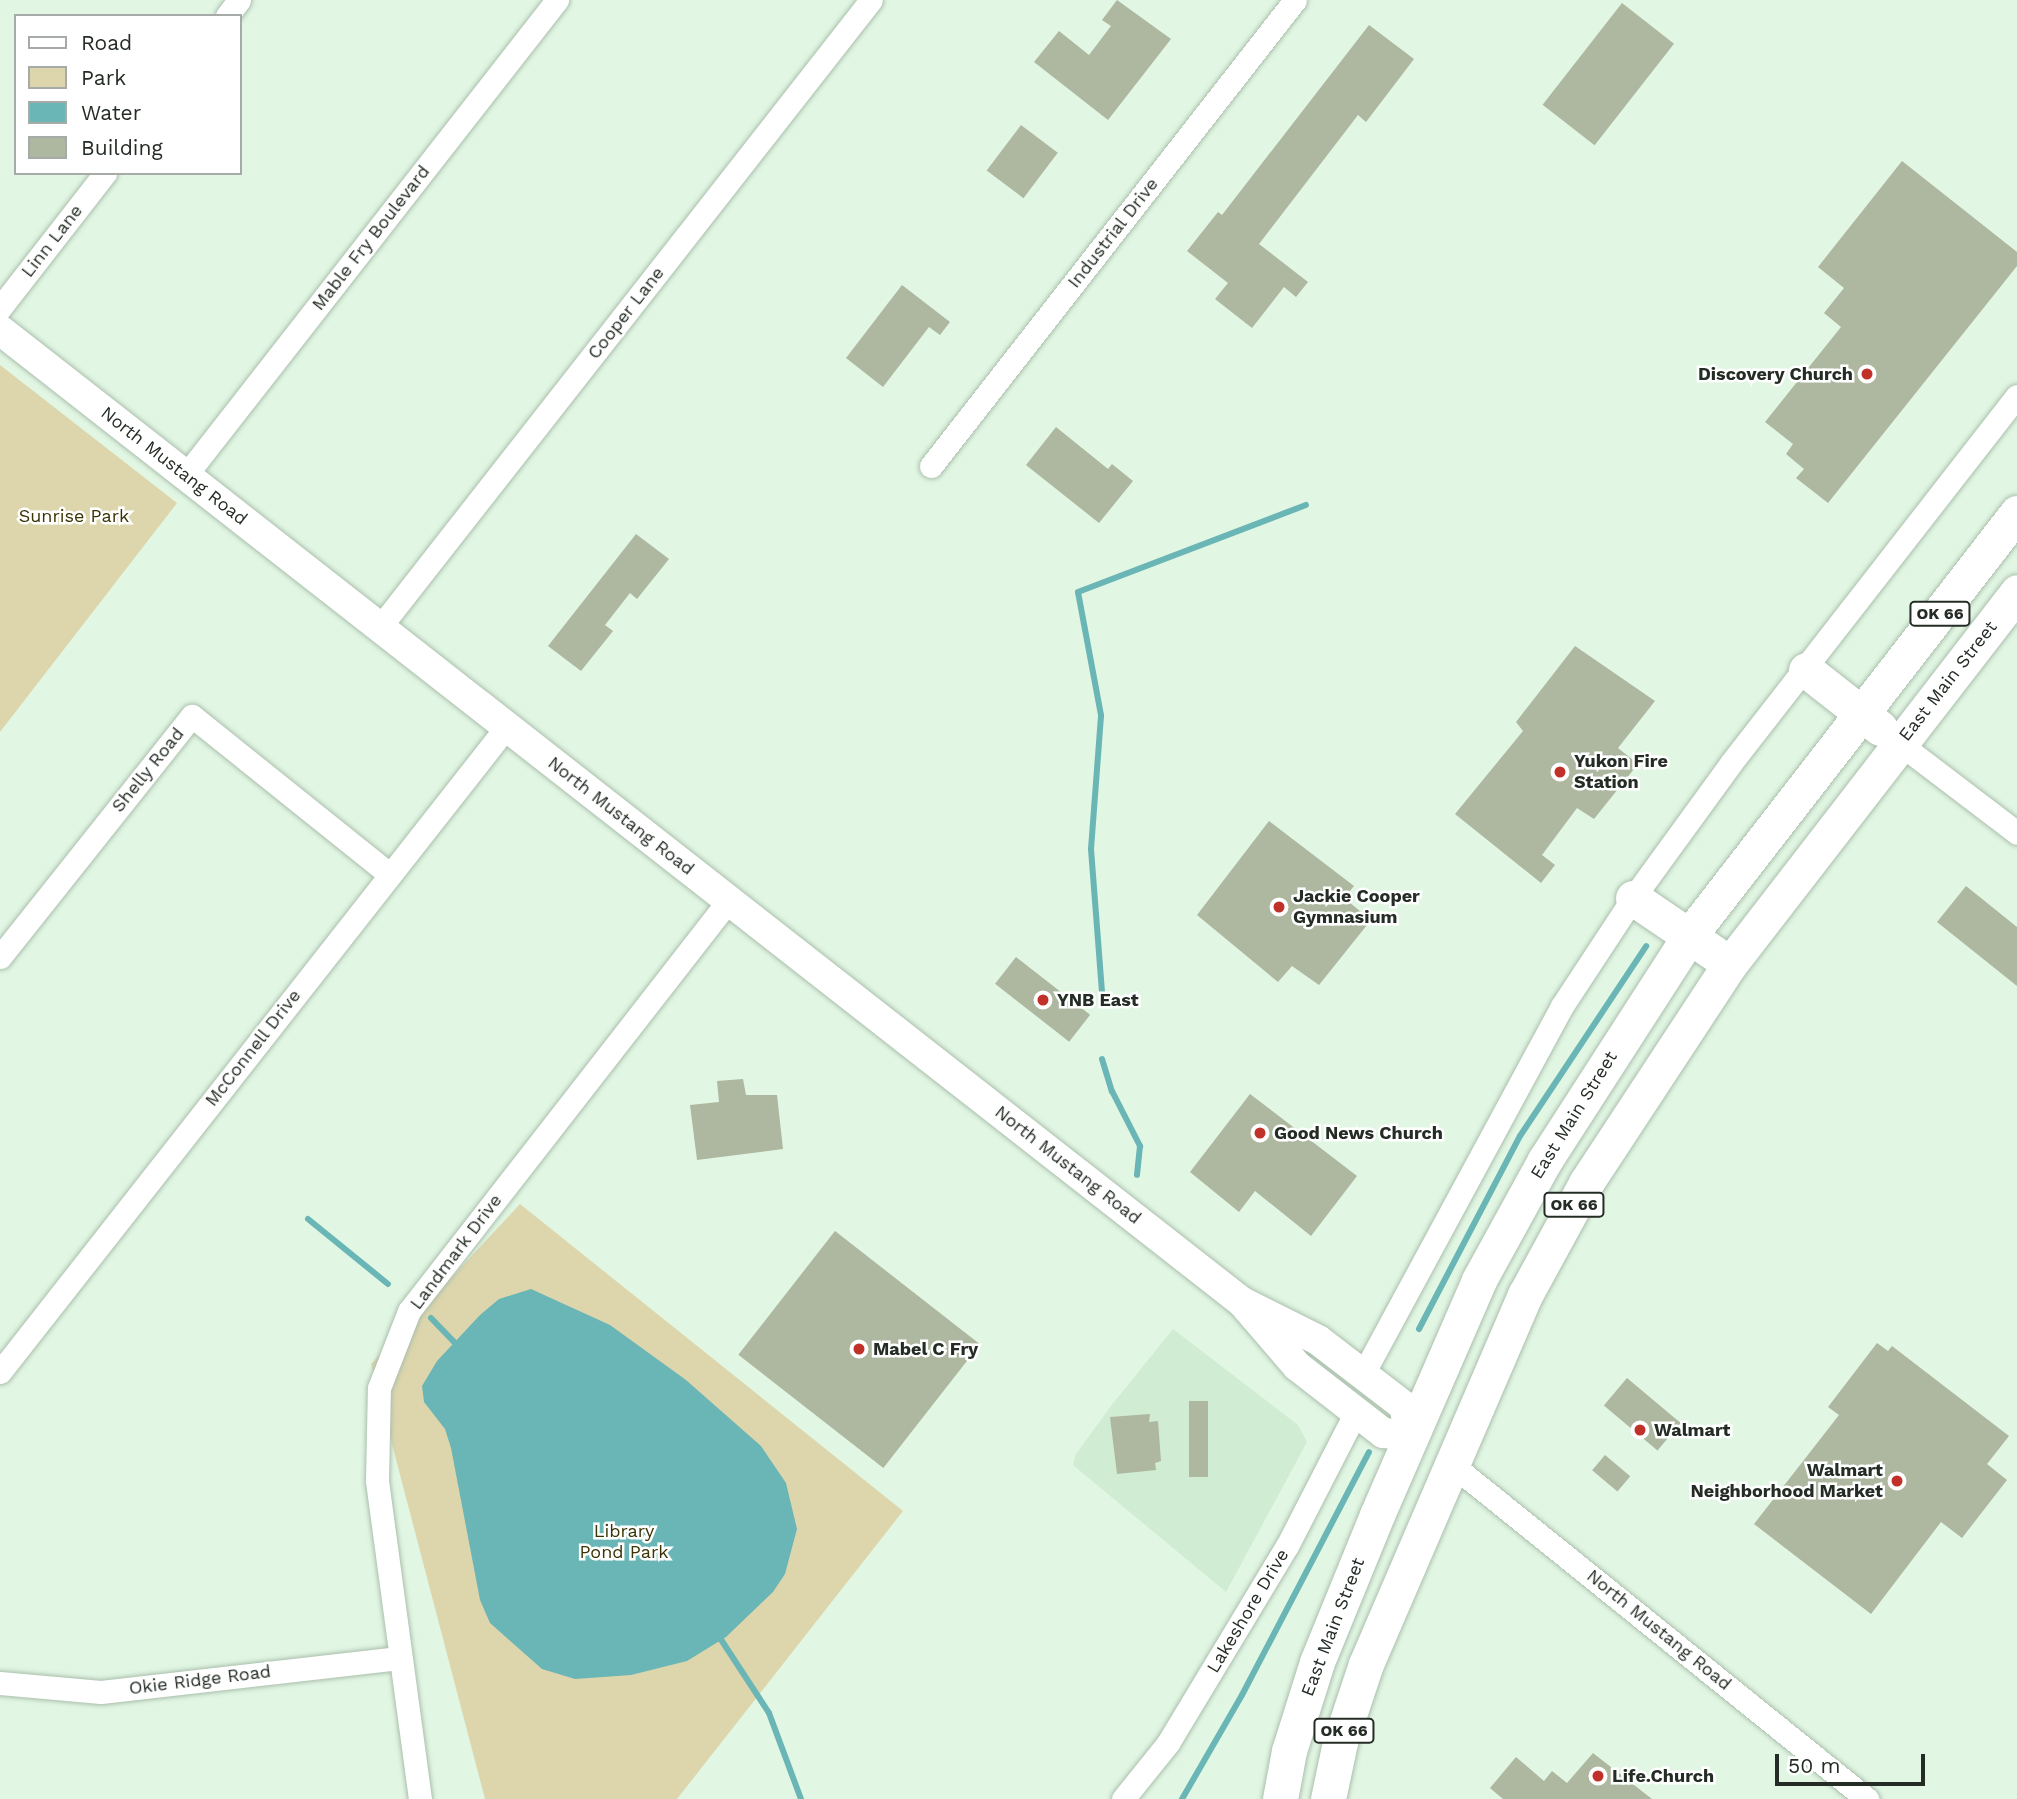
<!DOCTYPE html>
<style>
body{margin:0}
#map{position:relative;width:2017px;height:1799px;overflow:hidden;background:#e1f6e3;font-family:"Work Sans",sans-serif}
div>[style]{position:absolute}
.built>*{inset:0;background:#d0ecd3}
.green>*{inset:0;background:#ddd6ad}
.water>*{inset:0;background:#6ab5b5}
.stream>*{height:6px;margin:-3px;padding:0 3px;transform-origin:3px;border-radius:3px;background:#6ab5b5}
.building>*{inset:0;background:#aeb79f;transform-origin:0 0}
.roads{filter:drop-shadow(0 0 2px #aabfac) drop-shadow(0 0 2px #aabfac)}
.minor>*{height:23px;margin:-11.5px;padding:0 11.5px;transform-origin:11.5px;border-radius:11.5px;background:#fff}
.major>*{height:30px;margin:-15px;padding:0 15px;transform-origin:15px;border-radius:15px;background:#fff}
.highway>*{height:35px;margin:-17.5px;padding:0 17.5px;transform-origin:17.5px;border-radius:17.5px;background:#fff}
.dots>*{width:19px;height:19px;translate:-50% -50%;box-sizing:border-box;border:4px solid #fff;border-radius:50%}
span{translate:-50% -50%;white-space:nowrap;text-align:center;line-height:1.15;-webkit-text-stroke:5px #fff;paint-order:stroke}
.shield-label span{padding:2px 5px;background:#fff;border:2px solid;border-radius:5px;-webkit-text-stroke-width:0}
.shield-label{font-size:16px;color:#242c25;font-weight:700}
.street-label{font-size:18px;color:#242c25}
.poi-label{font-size:18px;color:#242c25;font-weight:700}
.right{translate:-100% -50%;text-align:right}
.left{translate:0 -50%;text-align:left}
.park-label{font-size:18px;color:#3a3304}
.legend{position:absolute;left:14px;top:14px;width:228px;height:161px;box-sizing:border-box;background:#fff;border:2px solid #a7aba8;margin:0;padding:9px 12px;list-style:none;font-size:21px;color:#242c25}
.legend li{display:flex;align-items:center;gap:14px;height:35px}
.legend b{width:35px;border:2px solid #a7aba8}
.scale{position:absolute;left:1775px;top:1754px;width:150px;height:32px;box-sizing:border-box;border:4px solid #242c25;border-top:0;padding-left:9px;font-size:21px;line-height:24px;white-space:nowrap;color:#242c25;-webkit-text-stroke:5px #fff;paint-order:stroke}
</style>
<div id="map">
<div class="built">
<div style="clip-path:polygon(1173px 1329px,1298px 1425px,1307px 1442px,1226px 1592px,1073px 1465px,1076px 1454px,1111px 1406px)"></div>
</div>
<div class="green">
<div style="clip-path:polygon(0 365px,177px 503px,0 732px)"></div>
<div style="clip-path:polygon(520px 1204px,903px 1511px,677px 1799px,485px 1799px,371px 1364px)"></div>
</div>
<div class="water">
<div style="clip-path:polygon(531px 1289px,610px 1325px,686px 1380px,761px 1446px,786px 1483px,797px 1529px,785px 1574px,773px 1592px,726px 1637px,687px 1661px,631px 1675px,575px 1679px,542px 1669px,490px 1623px,480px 1600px,451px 1448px,445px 1429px,424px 1402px,422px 1386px,437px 1361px,480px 1315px,499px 1299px)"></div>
</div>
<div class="stream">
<div style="left:1102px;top:992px;width:143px;rotate:-94.4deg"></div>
<div style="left:1091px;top:849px;width:134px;rotate:-85.7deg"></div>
<div style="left:1101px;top:715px;width:125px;rotate:-100.6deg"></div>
<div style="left:1078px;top:592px;width:244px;rotate:-20.9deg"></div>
<div style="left:1102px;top:1059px;width:34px;rotate:73deg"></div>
<div style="left:1112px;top:1091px;width:62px;rotate:63deg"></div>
<div style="left:1140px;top:1146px;width:29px;rotate:96deg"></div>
<div style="left:308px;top:1219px;width:103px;rotate:39.1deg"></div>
<div style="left:431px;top:1318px;width:39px;rotate:46deg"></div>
<div style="left:1419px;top:1329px;width:218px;rotate:-62.4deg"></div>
<div style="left:1520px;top:1136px;width:228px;rotate:-56.4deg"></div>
<div style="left:718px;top:1635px;width:93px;rotate:56.8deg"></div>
<div style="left:769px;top:1713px;width:92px;rotate:69.6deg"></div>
<div style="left:1182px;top:1799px;width:120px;rotate:-60deg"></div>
<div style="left:1242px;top:1695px;width:274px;rotate:-62.4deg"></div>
</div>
<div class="building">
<div style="clip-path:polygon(1117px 0,1171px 39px,1108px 120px,1034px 62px,1059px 31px,1089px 55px,1111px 26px,1102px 20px)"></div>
<div style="left:1622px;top:3px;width:66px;height:129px;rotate:38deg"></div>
<div style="clip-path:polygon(1369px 25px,1414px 59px,1366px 122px,1358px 115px,1259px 244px,1308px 282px,1296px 297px,1284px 287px,1252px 328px,1215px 299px,1228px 283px,1187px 251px,1218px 212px,1222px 215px)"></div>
<div style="left:1021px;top:125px;width:46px;height:57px;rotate:37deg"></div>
<div style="clip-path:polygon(1902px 161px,2017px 252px,2017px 266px,1828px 503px,1796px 478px,1804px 469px,1786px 454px,1793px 444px,1765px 422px,1841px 327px,1824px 313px,1844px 288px,1818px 267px)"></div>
<div style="clip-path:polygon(902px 285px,950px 322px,940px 335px,929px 327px,883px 387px,846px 358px)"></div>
<div style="clip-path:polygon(1056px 427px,1108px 469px,1112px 464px,1133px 481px,1099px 523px,1026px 465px)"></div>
<div style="clip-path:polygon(636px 534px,669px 559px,637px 599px,630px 593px,605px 625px,613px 631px,581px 671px,548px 646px)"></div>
<div style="clip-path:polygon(1575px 646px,1655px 701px,1618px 748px,1638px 764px,1594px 819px,1577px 808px,1542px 855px,1555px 865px,1541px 883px,1455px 814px,1523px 731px,1516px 722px)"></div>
<div style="clip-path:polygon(1269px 821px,1354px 886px,1344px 898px,1371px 920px,1319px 985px,1292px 966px,1278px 982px,1197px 915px)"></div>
<div style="clip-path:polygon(1966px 886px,2017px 927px,2017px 986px,1937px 922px)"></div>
<div style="left:1016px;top:957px;width:94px;height:34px;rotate:38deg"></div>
<div style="clip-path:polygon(743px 1079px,746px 1095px,777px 1095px,783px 1149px,697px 1160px,690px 1105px,719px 1102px,717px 1081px)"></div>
<div style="clip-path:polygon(1250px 1094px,1357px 1176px,1311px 1236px,1255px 1191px,1239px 1212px,1190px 1172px)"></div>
<div style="left:835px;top:1231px;width:184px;height:157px;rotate:38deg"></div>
<div style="clip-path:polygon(1877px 1343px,1888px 1351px,1892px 1346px,2009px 1436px,1987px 1464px,2007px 1480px,1962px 1538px,1941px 1522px,1871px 1614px,1754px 1524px,1839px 1415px,1828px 1407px)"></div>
<div style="left:1627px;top:1378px;width:70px;height:36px;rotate:40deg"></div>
<div style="left:1189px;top:1401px;width:19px;height:76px"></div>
<div style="clip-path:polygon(1150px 1414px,1149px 1422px,1158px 1421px,1161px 1461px,1155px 1463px,1156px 1470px,1117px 1474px,1110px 1417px)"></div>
<div style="left:1605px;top:1455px;width:33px;height:20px;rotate:40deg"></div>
<div style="clip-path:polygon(1593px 1753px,1652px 1799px,1503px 1799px,1490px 1788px,1516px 1757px,1544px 1781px,1552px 1771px,1567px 1783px)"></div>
</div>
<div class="roads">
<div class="minor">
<div style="left:227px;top:16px;width:20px;rotate:-53deg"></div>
<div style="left:0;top:308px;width:171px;rotate:-52.1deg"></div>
<div style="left:931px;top:466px;width:591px;rotate:-52.01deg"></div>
<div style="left:186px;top:475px;width:603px;rotate:-52.01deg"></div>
<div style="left:380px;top:627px;width:796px;rotate:-51.94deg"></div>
<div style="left:1899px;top:743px;width:148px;rotate:37.3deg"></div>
<div style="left:0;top:957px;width:308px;rotate:-51.5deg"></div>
<div style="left:192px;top:716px;width:253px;rotate:38.7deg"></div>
<div style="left:0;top:1372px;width:821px;rotate:-51.87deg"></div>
<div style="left:1363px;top:1374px;width:418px;rotate:-61.6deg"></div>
<div style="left:1562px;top:1006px;width:129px;rotate:-56.7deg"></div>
<div style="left:1633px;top:898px;width:167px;rotate:-54deg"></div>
<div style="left:1731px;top:763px;width:465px;rotate:-52.1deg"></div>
<div style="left:1450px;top:1463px;width:536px;rotate:38.86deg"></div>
<div style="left:0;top:1683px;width:101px;rotate:5.1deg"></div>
<div style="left:101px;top:1692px;width:300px;rotate:-6.5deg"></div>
<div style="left:420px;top:1799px;width:322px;rotate:-97.7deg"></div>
<div style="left:377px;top:1480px;width:92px;rotate:-88.8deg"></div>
<div style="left:379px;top:1388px;width:83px;rotate:-68.7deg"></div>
<div style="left:409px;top:1311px;width:521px;rotate:-52.1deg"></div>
<div style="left:1123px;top:1799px;width:72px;rotate:-51.2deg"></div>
<div style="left:1168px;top:1743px;width:230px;rotate:-58.9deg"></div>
<div style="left:1287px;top:1546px;width:151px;rotate:-62.8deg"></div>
</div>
<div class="major">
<div style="left:0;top:330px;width:1577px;rotate:38.05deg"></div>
<div style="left:1242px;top:1302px;width:84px;rotate:49.3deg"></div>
<div style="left:1297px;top:1366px;width:109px;rotate:37.9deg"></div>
<div style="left:1383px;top:1433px;width:28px;rotate:4deg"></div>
<div style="left:1411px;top:1435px;width:30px;rotate:-104deg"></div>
<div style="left:1404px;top:1406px;width:108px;rotate:-142.5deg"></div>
<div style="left:1318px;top:1340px;width:85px;rotate:-153.4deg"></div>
</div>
<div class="highway">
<div style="left:1806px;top:670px;width:94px;rotate:38.1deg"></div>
<div style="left:1633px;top:898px;width:117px;rotate:34.2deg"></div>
<div style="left:1280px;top:1799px;width:49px;rotate:-79.4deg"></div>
<div style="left:1289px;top:1751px;width:93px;rotate:-72.5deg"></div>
<div style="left:1317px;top:1662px;width:159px;rotate:-67.8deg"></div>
<div style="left:1377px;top:1515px;width:256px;rotate:-66.5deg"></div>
<div style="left:1479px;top:1280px;width:137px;rotate:-61.2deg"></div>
<div style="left:1545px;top:1160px;width:268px;rotate:-57.2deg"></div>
<div style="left:1690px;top:935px;width:534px;rotate:-52.23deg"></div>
<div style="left:1328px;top:1799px;width:58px;rotate:-78.1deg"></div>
<div style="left:1340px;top:1742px;width:82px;rotate:-71.6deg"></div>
<div style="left:1366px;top:1664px;width:402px;rotate:-66.7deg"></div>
<div style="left:1525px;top:1295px;width:128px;rotate:-61.4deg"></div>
<div style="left:1586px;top:1183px;width:262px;rotate:-56.7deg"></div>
<div style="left:1730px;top:964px;width:470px;rotate:-52.3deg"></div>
</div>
</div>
<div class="dots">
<div style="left:1867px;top:374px;background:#c03229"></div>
<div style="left:1560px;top:772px;background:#c03229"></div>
<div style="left:1279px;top:907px;background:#c03229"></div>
<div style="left:1043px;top:1000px;background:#c03229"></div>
<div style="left:1260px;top:1133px;background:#c03229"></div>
<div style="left:859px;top:1349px;background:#c03229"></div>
<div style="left:1640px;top:1430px;background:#c03229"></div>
<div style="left:1897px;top:1481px;background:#c03229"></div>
<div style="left:1598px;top:1776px;background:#c03229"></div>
</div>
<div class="shield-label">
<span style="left:1940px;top:614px">OK 66</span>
<span style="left:1574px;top:1205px">OK 66</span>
<span style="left:1344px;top:1731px">OK 66</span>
</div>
<div class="street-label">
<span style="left:1113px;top:233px;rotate:-52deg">Industrial Drive</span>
<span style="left:371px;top:238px;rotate:-52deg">Mable Fry Boulevard</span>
<span style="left:52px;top:241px;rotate:-52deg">Linn Lane</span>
<span style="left:626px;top:313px;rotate:-52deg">Cooper Lane</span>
<span style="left:174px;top:466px;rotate:38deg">North Mustang Road</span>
<span style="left:1948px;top:681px;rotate:-52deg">East Main Street</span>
<span style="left:148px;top:770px;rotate:-51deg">Shelly Road</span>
<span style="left:621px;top:816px;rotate:38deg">North Mustang Road</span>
<span style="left:253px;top:1048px;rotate:-52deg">McConnell Drive</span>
<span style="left:1574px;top:1115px;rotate:-58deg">East Main Street</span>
<span style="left:1068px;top:1165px;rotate:38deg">North Mustang Road</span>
<span style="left:456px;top:1252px;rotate:-53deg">Landmark Drive</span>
<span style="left:1248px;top:1611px;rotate:-59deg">Lakeshore Drive</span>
<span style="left:1333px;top:1627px;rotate:-69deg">East Main Street</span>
<span style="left:1659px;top:1630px;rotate:39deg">North Mustang Road</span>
<span style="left:200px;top:1680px;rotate:-7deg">Okie Ridge Road</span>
</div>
<div class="poi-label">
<span class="right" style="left:1853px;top:374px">Discovery Church</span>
<span class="left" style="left:1574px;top:772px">Yukon Fire<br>Station</span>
<span class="left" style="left:1293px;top:907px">Jackie Cooper<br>Gymnasium</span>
<span class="left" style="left:1057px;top:1000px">YNB East</span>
<span class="left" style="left:1274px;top:1133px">Good News Church</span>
<span class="left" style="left:873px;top:1349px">Mabel C Fry</span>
<span class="left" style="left:1654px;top:1430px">Walmart</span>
<span class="right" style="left:1883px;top:1481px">Walmart<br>Neighborhood Market</span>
<span class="left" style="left:1612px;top:1776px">Life.Church</span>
</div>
<div class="park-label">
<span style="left:74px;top:516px">Sunrise Park</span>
<span style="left:624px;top:1542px">Library<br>Pond Park</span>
</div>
<ul class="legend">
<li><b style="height:9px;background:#fff"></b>Road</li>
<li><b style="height:19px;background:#ddd6ad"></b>Park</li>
<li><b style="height:19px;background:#6ab5b5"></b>Water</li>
<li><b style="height:19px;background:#aeb79f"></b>Building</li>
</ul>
<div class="scale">50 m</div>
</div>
